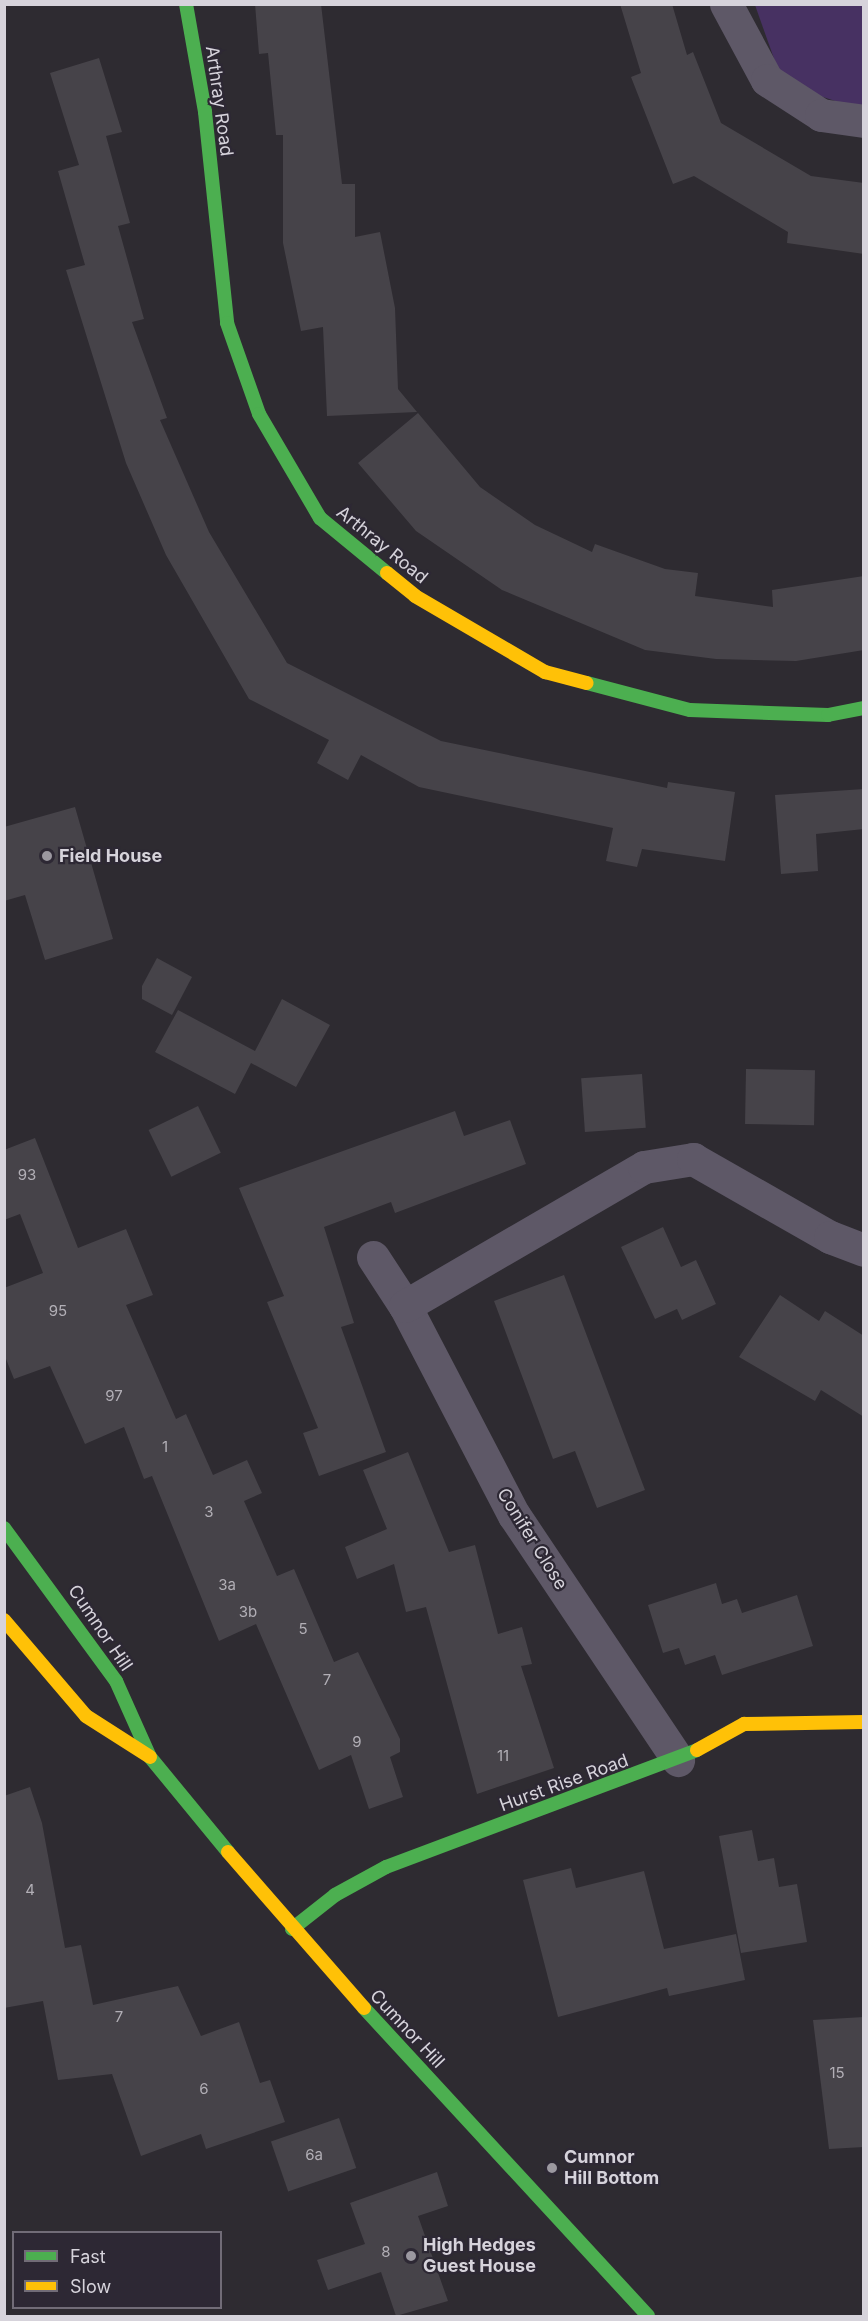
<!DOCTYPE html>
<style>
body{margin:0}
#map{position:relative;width:868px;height:2321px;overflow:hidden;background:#2e2b31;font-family:Inter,sans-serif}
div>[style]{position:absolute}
.green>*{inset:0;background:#473162}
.building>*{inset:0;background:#464349;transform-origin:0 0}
.street>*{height:33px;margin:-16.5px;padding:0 16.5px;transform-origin:16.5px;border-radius:16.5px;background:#5e5867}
.fast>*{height:14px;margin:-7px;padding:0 7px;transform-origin:7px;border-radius:7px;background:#4caf50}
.slow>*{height:14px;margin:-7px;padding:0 7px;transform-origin:7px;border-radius:7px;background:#ffc107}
.dots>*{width:16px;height:16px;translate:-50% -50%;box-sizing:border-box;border:3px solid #2d2834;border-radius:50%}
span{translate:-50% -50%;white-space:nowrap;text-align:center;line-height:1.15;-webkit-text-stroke:4.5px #2d2834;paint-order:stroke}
.number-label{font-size:15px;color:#b2afb6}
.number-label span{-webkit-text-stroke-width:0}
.street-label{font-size:18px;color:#d6d3db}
.poi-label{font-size:18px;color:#d6d3db;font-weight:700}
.left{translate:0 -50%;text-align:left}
.frame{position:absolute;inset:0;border:6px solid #d6d3db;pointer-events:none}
.legend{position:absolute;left:12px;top:2231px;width:210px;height:78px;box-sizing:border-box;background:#2d2834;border:2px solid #716c77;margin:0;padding:8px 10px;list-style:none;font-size:18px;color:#d6d3db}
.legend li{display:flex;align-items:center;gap:12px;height:30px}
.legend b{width:30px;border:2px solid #716c77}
</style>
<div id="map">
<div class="green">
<div style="clip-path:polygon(755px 5px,863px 5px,863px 110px,783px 84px)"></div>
</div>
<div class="building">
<div style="clip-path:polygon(255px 4px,321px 4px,342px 184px,355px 184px,355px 237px,380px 232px,395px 308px,398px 389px,417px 412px,327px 416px,323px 327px,301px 331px,283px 243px,283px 135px,276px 135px,268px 53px,259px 54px)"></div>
<div style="clip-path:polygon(620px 4px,672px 4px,687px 55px,693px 52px,721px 123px,811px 176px,864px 183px,864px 254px,787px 243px,788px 232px,694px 176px,673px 184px,631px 77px,641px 73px)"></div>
<div style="clip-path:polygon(99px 58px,122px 132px,106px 136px,130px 223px,118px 226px,144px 319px,132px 322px,167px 418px,160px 420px,209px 532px,287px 663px,441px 741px,667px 788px,668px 782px,735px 792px,725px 861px,642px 849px,637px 867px,606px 861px,613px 828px,419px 787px,361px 755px,348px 780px,317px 763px,329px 740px,249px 699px,166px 555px,126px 463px,66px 270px,85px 265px,58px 171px,79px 165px,50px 73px)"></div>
<div style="clip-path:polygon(418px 413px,480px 487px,535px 525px,592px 552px,595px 544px,665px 569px,698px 573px,695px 596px,773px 607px,772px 590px,864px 576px,864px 650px,796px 661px,716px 659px,645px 650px,502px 590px,416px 531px,358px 463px)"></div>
<div style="clip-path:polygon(864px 789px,864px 829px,816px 834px,818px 871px,781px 874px,775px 795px)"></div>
<div style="clip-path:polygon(75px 807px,113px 939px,45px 960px,25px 895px,4px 901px,4px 827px)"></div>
<div style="clip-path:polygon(157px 958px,192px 977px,172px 1015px,142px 999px,142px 986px)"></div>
<div style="clip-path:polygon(282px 999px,330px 1025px,296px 1087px,251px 1063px,235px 1094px,155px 1052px,178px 1010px,255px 1051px)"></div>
<div style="left:746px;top:1069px;width:69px;height:55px;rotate:1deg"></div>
<div style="left:642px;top:1074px;width:54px;height:61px;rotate:86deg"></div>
<div style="left:198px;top:1106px;width:52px;height:55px;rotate:64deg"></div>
<div style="clip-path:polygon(455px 1111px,464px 1136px,510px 1120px,526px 1164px,395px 1213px,391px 1202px,324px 1227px,354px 1323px,341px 1327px,386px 1452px,319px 1476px,303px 1433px,318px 1428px,267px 1302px,284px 1296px,239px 1188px)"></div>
<div style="clip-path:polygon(35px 1138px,78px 1248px,126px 1229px,153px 1295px,126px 1305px,176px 1419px,186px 1414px,213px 1475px,247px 1460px,262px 1493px,244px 1501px,277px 1576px,294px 1569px,334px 1662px,358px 1652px,400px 1739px,400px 1752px,390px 1757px,403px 1797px,369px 1809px,351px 1755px,319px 1770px,256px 1624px,219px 1641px,152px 1476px,144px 1479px,124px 1427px,85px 1444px,50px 1366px,14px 1379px,4px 1354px,4px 1288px,43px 1273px,20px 1214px,4px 1220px,4px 1150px)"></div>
<div style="clip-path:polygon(663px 1227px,681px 1267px,696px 1260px,716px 1304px,682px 1320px,677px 1309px,655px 1319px,621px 1247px)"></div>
<div style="clip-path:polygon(564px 1275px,645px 1490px,597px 1508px,575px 1451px,553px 1459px,494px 1301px)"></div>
<div style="clip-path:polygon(780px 1295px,819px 1321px,825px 1311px,864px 1336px,864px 1417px,821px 1390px,815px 1401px,739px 1357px)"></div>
<div style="clip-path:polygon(408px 1452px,449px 1552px,475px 1545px,498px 1634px,522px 1627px,532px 1664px,521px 1666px,554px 1768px,477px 1794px,426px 1607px,406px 1612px,394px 1564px,357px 1579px,345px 1547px,387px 1529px,363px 1470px)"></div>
<div style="clip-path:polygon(716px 1583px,722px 1604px,737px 1599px,742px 1613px,797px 1595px,813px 1646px,722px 1675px,715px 1655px,685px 1665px,679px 1648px,663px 1653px,648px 1605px)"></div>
<div style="clip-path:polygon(30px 1787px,42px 1823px,65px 1948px,81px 1945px,93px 2005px,178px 1986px,201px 2036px,239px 2022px,260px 2083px,270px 2080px,285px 2122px,206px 2149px,201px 2134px,141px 2156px,112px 2074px,58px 2080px,43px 2001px,4px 2008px,4px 1796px)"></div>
<div style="clip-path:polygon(752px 1830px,758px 1861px,774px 1858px,779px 1887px,797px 1884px,807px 1942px,741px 1953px,719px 1836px)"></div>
<div style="clip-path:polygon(571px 1868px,576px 1888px,644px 1871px,664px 1949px,736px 1934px,745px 1980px,669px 1996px,667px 1988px,558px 2017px,523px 1880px)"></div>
<div style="clip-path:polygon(864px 2017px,864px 2147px,829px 2149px,813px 2020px)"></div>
<div style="left:339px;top:2118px;width:53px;height:72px;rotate:71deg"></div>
<div style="clip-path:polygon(437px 2172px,448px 2206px,418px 2216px,448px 2301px,396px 2316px,381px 2272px,328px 2290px,317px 2260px,365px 2244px,350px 2203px)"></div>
</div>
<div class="street">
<div style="left:726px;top:4px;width:86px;rotate:61.7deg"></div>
<div style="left:767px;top:80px;width:64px;rotate:32.9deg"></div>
<div style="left:821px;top:115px;width:43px;rotate:7.9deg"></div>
<div style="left:373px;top:1257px;width:59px;rotate:56.9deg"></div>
<div style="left:405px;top:1306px;width:236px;rotate:62.5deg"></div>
<div style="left:514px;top:1515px;width:295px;rotate:56.2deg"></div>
<div style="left:405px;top:1306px;width:276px;rotate:-30.2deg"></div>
<div style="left:644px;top:1167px;width:50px;rotate:-9.3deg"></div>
<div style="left:693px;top:1159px;width:158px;rotate:29.7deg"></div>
<div style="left:830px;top:1237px;width:36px;rotate:21deg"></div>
</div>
<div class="fast">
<div style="left:186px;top:4px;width:110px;rotate:80deg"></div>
<div style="left:205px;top:112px;width:212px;rotate:84deg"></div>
<div style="left:227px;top:323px;width:96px;rotate:70.6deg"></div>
<div style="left:259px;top:414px;width:121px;rotate:59.6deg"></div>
<div style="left:320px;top:518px;width:87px;rotate:39.4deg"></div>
<div style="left:587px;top:683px;width:106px;rotate:14.7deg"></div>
<div style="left:690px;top:710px;width:138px;rotate:2.1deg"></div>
<div style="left:828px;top:715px;width:37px;rotate:-11deg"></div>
<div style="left:4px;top:1528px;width:190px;rotate:53.8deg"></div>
<div style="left:116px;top:1681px;width:83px;rotate:65.9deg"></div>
<div style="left:150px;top:1757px;width:123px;rotate:50.6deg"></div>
<div style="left:292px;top:1929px;width:55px;rotate:-38.3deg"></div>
<div style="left:335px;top:1895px;width:58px;rotate:-28.8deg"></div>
<div style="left:386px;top:1867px;width:332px;rotate:-20.6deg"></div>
<div style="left:364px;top:2008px;width:419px;rotate:47.3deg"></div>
</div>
<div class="slow">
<div style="left:387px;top:573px;width:36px;rotate:39deg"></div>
<div style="left:415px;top:596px;width:151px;rotate:30.3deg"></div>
<div style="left:545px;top:672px;width:43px;rotate:14.7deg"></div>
<div style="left:4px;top:1620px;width:126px;rotate:49.5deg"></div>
<div style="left:86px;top:1716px;width:76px;rotate:32.6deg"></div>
<div style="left:697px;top:1750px;width:54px;rotate:-29deg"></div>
<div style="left:744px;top:1724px;width:120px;rotate:-1deg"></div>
<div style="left:228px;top:1852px;width:207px;rotate:48.9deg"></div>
</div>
<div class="dots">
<div style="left:47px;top:856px;background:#9b98a0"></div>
<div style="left:552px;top:2168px;background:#9b98a0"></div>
<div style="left:411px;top:2256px;background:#9b98a0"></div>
</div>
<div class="number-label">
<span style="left:27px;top:1175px">93</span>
<span style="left:58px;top:1311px">95</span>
<span style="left:114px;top:1396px">97</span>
<span style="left:165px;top:1447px">1</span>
<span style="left:209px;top:1512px">3</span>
<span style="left:227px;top:1585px">3a</span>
<span style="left:248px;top:1612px">3b</span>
<span style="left:303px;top:1629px">5</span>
<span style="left:327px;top:1680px">7</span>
<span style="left:357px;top:1742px">9</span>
<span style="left:503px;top:1756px">11</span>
<span style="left:30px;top:1890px">4</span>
<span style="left:119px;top:2017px">7</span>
<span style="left:837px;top:2073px">15</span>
<span style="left:204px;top:2089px">6</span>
<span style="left:314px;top:2155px">6a</span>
<span style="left:386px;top:2252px">8</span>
</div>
<div class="street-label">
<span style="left:219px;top:101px;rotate:82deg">Arthray Road</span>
<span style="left:382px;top:545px;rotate:39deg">Arthray Road</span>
<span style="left:532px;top:1539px;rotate:58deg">Conifer Close</span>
<span style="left:100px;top:1628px;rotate:56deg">Cumnor Hill</span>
<span style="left:564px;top:1783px;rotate:-20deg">Hurst Rise Road</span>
<span style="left:407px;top:2029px;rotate:47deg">Cumnor Hill</span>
</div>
<div class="poi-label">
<span class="left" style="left:59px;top:856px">Field House</span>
<span class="left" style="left:564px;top:2168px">Cumnor<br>Hill Bottom</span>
<span class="left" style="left:423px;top:2256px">High Hedges<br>Guest House</span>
</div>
<div class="frame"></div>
<ul class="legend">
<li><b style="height:8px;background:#4caf50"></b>Fast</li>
<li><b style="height:8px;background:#ffc107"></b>Slow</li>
</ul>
</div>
